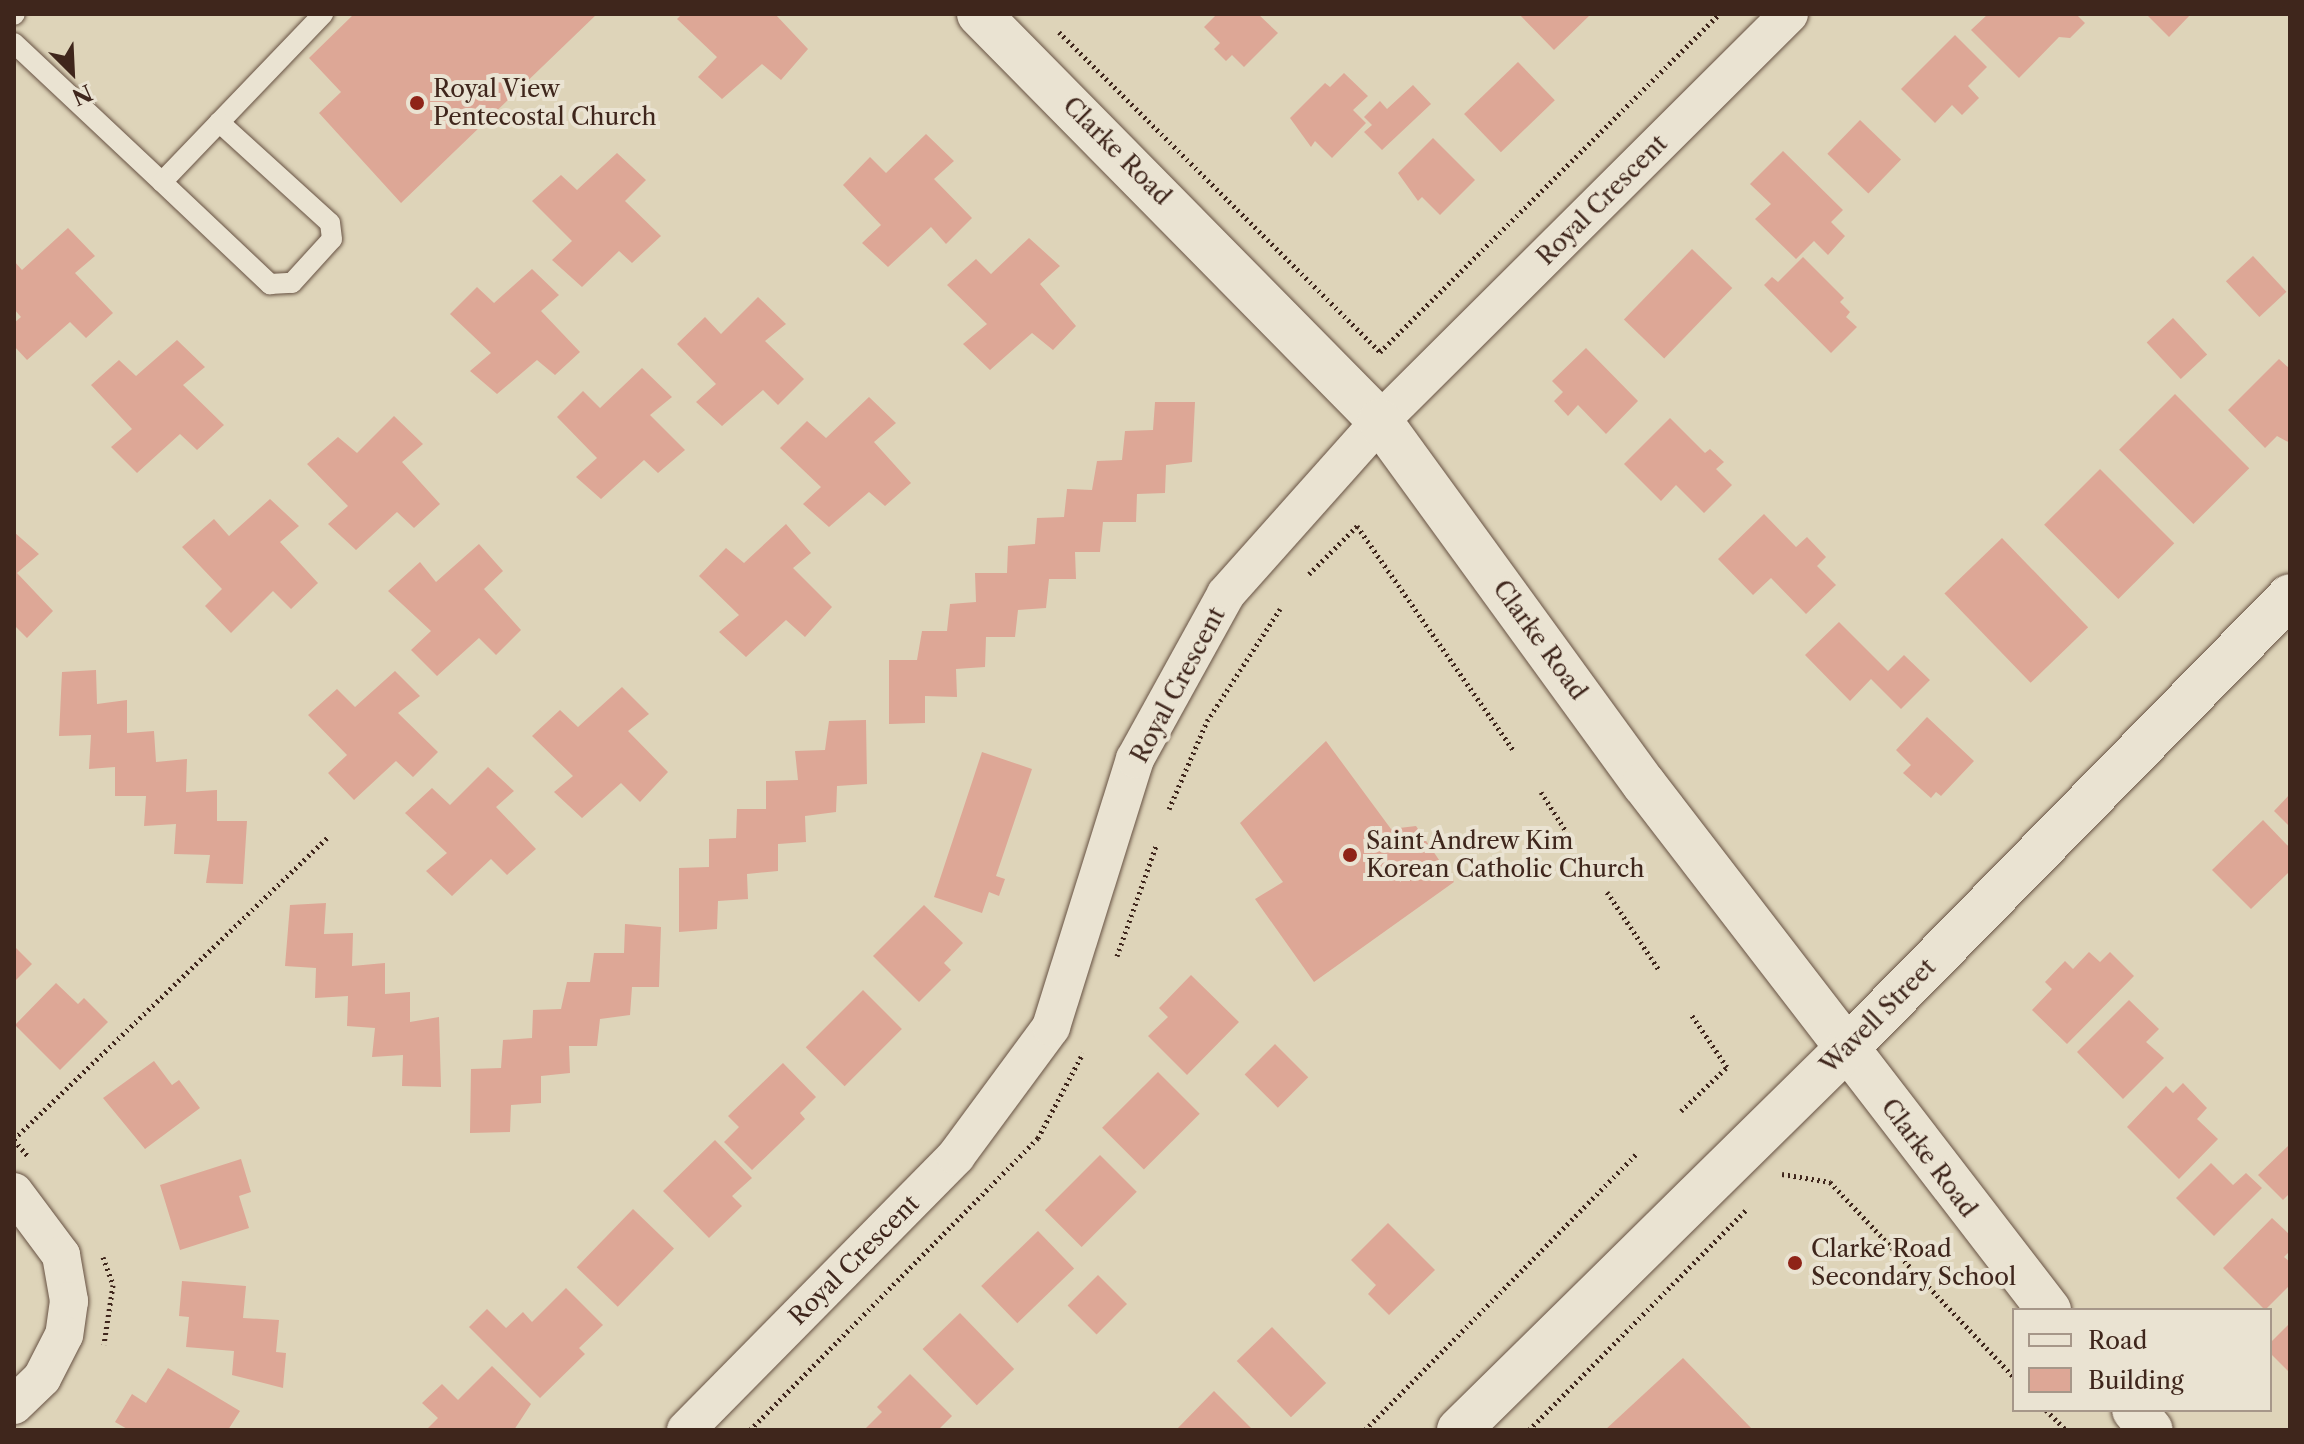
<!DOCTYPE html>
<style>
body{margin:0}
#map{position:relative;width:2304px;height:1444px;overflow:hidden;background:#ded4b9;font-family:"Libre Caslon Text",serif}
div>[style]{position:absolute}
.building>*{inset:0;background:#dda796;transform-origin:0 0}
.path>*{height:5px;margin-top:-2.5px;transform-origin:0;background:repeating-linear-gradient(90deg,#3f261c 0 2px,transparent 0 6px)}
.roads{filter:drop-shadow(0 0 2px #675243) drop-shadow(0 0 2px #675243)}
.lane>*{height:20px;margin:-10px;padding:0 10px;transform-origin:10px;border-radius:10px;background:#eae3d2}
.street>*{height:38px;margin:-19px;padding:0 19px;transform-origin:19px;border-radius:19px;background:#eae3d2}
.secondary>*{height:44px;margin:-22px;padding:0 22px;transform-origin:22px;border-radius:22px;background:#eae3d2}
.dots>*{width:22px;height:22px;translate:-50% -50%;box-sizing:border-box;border:4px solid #eae3d2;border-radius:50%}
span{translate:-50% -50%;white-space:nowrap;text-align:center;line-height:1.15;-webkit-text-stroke:8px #eae3d2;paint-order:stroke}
.poi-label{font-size:24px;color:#3f261c}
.left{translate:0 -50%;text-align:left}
.street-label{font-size:24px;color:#3f261c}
.frame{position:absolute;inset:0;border:16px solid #3f261c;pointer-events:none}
.legend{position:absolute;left:2012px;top:1308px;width:260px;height:104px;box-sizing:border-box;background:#eae3d2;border:2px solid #a69789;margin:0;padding:10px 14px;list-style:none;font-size:24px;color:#3f261c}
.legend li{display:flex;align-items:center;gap:16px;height:40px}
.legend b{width:40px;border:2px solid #a69789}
.north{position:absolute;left:32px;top:32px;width:80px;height:80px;-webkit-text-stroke:6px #eae3d2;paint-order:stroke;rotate:156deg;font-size:22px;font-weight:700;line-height:32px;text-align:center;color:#3f261c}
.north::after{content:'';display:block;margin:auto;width:28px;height:36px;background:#3f261c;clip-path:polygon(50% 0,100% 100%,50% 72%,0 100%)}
</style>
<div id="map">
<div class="building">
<div style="clip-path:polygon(354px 14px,597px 14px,401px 203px,319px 113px,341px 92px,309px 58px)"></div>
<div style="clip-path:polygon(682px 14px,775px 14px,808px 49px,781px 80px,762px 64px,722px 99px,698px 77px,717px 57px,677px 19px)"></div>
<div style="clip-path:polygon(1217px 14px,1258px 14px,1278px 33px,1244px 67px,1232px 55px,1226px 61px,1214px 49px,1220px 43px,1204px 27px)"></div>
<div style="clip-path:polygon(1519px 14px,1591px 14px,1554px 50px)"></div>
<div style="clip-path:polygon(1988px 14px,2076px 14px,2085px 23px,2070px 38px,2059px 37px,2019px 78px,1971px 30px)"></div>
<div style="clip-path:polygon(2146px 14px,2191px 14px,2169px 37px)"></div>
<div style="clip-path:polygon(1955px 35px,1987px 67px,1968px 86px,1979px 98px,1962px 115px,1952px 105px,1935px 123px,1901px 89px)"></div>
<div style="left:1518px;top:62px;width:53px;height:75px;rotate:46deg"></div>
<div style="clip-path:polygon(1344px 73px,1368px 96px,1353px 110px,1366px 123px,1332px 158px,1315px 141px,1311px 147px,1290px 118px,1325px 83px,1330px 87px)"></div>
<div style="clip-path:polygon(1413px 85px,1431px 104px,1382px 150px,1364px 132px,1372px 125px,1364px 117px,1380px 101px,1387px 109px)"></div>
<div style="left:1860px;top:120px;width:57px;height:47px;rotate:44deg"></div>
<div style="clip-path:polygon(926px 134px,954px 161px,934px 179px,972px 218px,946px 244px,931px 227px,888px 267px,862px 243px,881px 225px,843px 185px,870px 157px,886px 173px)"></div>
<div style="clip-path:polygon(1433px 138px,1475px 180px,1440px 215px,1422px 197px,1418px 201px,1398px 173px)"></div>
<div style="clip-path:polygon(1783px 151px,1843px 210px,1831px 222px,1845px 236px,1828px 255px,1814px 241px,1796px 259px,1755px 219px,1771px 204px,1750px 184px)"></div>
<div style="clip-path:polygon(617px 153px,646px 180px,625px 201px,661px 236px,632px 263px,619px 251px,582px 287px,552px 260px,572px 241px,532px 201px,561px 175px,577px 190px)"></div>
<div style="clip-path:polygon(68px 228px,95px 256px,75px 273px,113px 313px,86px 338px,70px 322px,27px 360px,14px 346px,14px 323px,21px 317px,14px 309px,14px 261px,22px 270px)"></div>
<div style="clip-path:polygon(1029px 238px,1060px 266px,1040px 284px,1076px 326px,1053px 350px,1032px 333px,990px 370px,963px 344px,987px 324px,947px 285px,976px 259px,991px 274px)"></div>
<div style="left:1692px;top:249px;width:56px;height:98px;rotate:44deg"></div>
<div style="left:2253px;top:256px;width:49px;height:37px;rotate:47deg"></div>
<div style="clip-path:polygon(1803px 257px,1844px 298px,1840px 302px,1850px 312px,1846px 317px,1857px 327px,1831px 353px,1764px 285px,1772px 277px,1778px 282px)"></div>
<div style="clip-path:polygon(532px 269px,559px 295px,541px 311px,580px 352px,555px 375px,537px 360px,497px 394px,470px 371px,491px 353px,450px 314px,477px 287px,494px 303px)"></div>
<div style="clip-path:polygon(758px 297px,786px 324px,765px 341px,804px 379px,778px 405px,763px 390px,722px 426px,696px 402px,716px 384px,677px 344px,705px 317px,721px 334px)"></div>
<div style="left:2173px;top:318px;width:50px;height:36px;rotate:47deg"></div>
<div style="clip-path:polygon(177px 340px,205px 367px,183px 385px,224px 425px,197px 450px,180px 434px,137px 473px,111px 447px,132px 429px,91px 385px,119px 360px,136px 376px)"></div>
<div style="clip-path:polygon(1586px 348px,1638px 401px,1606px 434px,1578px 405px,1568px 416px,1554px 401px,1563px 392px,1552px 381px)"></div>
<div style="clip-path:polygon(2279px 359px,2290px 369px,2290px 443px,2277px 436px,2265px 448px,2228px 410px)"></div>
<div style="clip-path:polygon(642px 368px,672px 397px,650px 415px,685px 450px,658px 473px,644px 460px,601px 499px,576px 477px,597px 458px,557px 417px,583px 391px,600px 408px)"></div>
<div style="left:2175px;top:394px;width:105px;height:79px;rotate:45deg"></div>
<div style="clip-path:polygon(869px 397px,896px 423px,874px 442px,911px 483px,885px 506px,869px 492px,829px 527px,803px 504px,821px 487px,780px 448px,807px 421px,826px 438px)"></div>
<div style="clip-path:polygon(1155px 402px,1195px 402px,1192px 462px,1166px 465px,1165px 493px,1137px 494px,1136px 522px,1103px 522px,1100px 552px,1075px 552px,1076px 579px,1049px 579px,1046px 608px,1018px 610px,1015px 637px,986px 637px,985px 667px,956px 669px,957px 697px,925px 696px,925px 723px,889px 724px,889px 660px,917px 660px,922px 631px,947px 631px,950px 604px,976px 602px,975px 573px,1007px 573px,1008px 546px,1035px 544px,1037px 518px,1064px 517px,1067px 489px,1092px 490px,1097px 461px,1122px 460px,1125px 431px,1153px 430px)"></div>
<div style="clip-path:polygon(394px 416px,423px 444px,402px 462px,440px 504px,414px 528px,397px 512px,356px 550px,328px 524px,348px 506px,307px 464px,338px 437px,357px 453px)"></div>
<div style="clip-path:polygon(1670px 418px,1705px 453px,1710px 449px,1724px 462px,1716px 469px,1732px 485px,1704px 513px,1676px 485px,1661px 501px,1624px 464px)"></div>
<div style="left:2100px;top:469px;width:105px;height:79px;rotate:45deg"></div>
<div style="clip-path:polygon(270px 499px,299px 526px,280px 542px,318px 583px,291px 609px,273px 591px,231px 633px,205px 606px,222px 589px,182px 547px,214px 519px,229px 536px)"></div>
<div style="clip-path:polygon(1764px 514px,1796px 547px,1807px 537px,1826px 557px,1817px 566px,1836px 585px,1806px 614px,1771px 578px,1753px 595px,1718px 559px)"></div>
<div style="clip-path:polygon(786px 524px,811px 553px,793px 568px,832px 607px,805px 637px,786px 620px,746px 657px,719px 632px,739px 615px,699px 576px,726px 548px,744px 563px)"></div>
<div style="clip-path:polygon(14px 532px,39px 554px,17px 573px,53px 611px,27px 638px,14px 625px)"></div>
<div style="left:2002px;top:538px;width:124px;height:80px;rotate:46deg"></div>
<div style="clip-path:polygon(479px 544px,503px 571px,484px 589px,521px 630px,496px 655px,479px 638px,437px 676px,411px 650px,431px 631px,388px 591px,420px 562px,436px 582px)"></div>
<div style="clip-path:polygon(1839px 622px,1888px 671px,1904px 655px,1930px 680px,1901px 709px,1871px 679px,1850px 701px,1805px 655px)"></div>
<div style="clip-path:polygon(96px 670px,97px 704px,127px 700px,127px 733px,154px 731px,156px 762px,187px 759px,186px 792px,217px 790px,217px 821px,247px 821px,243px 884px,206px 883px,210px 855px,174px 854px,176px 824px,144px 826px,146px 796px,115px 796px,115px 767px,89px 769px,91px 735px,59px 736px,62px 672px)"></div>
<div style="clip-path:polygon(395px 671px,420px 696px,398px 713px,438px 752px,413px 777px,396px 761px,354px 800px,328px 773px,347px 755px,308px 715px,337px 689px,355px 707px)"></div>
<div style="clip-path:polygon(622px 687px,649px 714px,628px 731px,668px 772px,640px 802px,621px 783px,582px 818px,554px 792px,573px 776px,532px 736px,560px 710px,578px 727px)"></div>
<div style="clip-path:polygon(1927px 717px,1974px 761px,1941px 796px,1936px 792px,1931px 798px,1903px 773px,1911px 765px,1896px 750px)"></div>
<div style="clip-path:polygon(866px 720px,867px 784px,837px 786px,836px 812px,805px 816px,806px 842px,778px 844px,778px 871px,747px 874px,748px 899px,718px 901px,717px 929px,679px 932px,679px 868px,709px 867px,709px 839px,736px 838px,737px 809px,766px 809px,766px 781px,798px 780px,795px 751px,825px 750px,829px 721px)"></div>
<div style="clip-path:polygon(1326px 741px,1391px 829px,1416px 826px,1454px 882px,1314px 982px,1255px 899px,1283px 882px,1240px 823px)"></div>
<div style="clip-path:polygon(982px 752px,1032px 769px,996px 876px,1005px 879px,999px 896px,989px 892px,982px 913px,934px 897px)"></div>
<div style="clip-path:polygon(488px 767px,514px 791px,496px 807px,536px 849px,507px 875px,491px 859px,452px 896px,426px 871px,447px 853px,405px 813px,432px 788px,450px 805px)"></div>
<div style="clip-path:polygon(2290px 794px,2290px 827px,2274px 811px)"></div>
<div style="clip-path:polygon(2263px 820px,2290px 848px,2290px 871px,2251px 909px,2212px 870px)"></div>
<div style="clip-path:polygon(326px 903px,324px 934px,353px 933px,352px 966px,385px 963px,385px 994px,410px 992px,410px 1022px,439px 1017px,441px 1087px,402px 1086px,403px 1055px,372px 1057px,375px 1028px,347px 1026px,348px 996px,315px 998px,316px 968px,285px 966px,290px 905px)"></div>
<div style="clip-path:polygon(924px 905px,963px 943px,944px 963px,951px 970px,919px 1002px,873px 956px)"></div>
<div style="clip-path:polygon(625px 924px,661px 927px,659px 987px,632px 987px,630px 1015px,600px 1019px,597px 1046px,569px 1046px,570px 1073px,541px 1076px,541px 1103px,511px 1105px,510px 1132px,470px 1133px,471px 1069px,501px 1068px,503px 1040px,532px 1038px,533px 1010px,561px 1009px,567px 982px,590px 982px,594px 953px,624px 953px)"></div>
<div style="clip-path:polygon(14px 946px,32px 964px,14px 982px)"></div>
<div style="clip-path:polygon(2089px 952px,2100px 962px,2110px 952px,2134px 976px,2067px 1044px,2032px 1010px,2052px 989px,2045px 982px,2065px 961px,2073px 969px)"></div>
<div style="clip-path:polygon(1191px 975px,1239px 1022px,1187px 1075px,1148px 1036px,1168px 1017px,1159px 1008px)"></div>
<div style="clip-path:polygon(56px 983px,78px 1004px,84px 998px,108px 1022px,60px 1070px,15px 1025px)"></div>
<div style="left:863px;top:990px;width:55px;height:81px;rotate:45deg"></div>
<div style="clip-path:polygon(2129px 1000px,2159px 1029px,2146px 1042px,2164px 1058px,2123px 1099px,2077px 1052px)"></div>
<div style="left:1275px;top:1044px;width:47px;height:43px;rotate:45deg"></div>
<div style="clip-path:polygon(154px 1061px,172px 1085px,179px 1080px,200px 1108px,145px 1149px,103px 1098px)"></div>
<div style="clip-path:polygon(783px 1063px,816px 1097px,800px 1113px,805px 1119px,752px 1170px,724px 1142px,739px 1127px,728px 1116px)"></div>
<div style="left:1158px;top:1072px;width:59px;height:79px;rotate:45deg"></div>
<div style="clip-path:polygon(2183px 1083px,2207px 1108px,2197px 1119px,2218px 1139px,2179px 1179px,2127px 1127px,2166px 1086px,2173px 1093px)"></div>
<div style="clip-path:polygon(715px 1140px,752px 1178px,732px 1196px,742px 1206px,709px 1238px,663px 1191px)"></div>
<div style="clip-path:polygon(2290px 1144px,2290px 1193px,2283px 1200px,2258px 1175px)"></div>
<div style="left:1100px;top:1155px;width:52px;height:78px;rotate:45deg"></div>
<div style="clip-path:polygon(241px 1159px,251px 1192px,239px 1196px,249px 1228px,180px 1250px,160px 1185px)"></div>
<div style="clip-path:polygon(2211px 1163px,2233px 1185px,2246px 1173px,2262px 1188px,2214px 1236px,2176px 1198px)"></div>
<div style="left:633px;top:1209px;width:57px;height:81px;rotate:44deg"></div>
<div style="clip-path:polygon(2272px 1218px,2290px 1235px,2290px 1251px,2284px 1257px,2290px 1262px,2290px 1285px,2265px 1310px,2223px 1268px)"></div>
<div style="clip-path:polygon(1388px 1223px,1435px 1270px,1389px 1315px,1368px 1294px,1376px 1285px,1351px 1260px)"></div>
<div style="left:1038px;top:1231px;width:52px;height:79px;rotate:46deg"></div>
<div style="left:1098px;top:1275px;width:41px;height:43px;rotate:45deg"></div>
<div style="clip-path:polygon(182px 1281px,246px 1286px,243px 1318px,279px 1320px,276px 1352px,286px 1353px,283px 1388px,232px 1375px,234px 1351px,186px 1347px,189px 1317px,179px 1316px)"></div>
<div style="clip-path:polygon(566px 1288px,603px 1325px,579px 1348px,585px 1354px,540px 1398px,469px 1327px,487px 1309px,506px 1328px,523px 1312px,532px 1322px)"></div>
<div style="left:960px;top:1313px;width:78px;height:52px;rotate:46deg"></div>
<div style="clip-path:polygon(2290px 1323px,2290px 1369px,2288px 1371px,2270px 1353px,2270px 1343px)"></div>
<div style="left:1272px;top:1327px;width:78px;height:49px;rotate:46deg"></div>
<div style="clip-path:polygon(1683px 1358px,1753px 1430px,1605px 1430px)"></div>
<div style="clip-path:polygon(492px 1366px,531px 1404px,514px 1430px,426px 1430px,438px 1418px,422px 1403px,442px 1384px,458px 1400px)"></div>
<div style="clip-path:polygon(168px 1368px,240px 1411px,228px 1430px,129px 1430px,115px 1422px,132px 1394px,146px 1403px)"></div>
<div style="clip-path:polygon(910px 1374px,952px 1416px,938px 1430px,864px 1430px,882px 1412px,877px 1407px)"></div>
<div style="clip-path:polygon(1214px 1391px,1253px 1430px,1176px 1430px)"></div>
</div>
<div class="path">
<div style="left:1059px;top:32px;width:453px;rotate:44.9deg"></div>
<div style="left:1380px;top:352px;width:479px;rotate:-44.9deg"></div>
<div style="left:1309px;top:574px;width:68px;rotate:-45deg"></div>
<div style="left:1357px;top:526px;width:274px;rotate:55.1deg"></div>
<div style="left:1541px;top:792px;width:59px;rotate:57.4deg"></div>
<div style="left:1169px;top:809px;width:96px;rotate:-66.6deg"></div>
<div style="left:1207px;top:721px;width:134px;rotate:-56.9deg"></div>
<div style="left:1607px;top:892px;width:94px;rotate:56.3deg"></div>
<div style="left:1117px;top:956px;width:117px;rotate:-70.5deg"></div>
<div style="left:1681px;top:1111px;width:64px;rotate:-43.7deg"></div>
<div style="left:1727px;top:1067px;width:64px;rotate:-124.2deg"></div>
<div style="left:14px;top:1139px;width:436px;rotate:-43.9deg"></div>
<div style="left:14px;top:1140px;width:23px;rotate:49deg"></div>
<div style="left:1782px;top:1174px;width:49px;rotate:9.5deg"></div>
<div style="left:1830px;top:1182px;width:268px;rotate:46.7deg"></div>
<div style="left:103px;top:1257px;width:30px;rotate:70deg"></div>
<div style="left:113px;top:1285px;width:60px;rotate:98.7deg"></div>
<div style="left:2046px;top:1410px;width:28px;rotate:45deg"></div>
<div style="left:750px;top:1430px;width:410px;rotate:-45.4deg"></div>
<div style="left:1038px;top:1138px;width:96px;rotate:-62.1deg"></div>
<div style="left:1365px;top:1430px;width:388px;rotate:-45.5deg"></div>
<div style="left:1529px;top:1430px;width:310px;rotate:-45.4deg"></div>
</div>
<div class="roads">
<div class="lane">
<div style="left:14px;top:15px;width:1px;rotate:-45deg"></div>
<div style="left:14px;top:43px;width:203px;rotate:43.2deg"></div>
<div style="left:162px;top:182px;width:233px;rotate:-46.2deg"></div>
<div style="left:162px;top:182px;width:149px;rotate:43.4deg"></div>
<div style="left:270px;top:284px;width:22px;rotate:-3deg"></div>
<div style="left:292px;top:283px;width:59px;rotate:-47.7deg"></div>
<div style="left:332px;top:239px;width:16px;rotate:-97deg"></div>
<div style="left:330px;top:223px;width:150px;rotate:-137.7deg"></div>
</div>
<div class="street">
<div style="left:14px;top:1192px;width:79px;rotate:53.3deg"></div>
<div style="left:61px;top:1255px;width:47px;rotate:80.1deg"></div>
<div style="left:69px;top:1301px;width:34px;rotate:98deg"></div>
<div style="left:64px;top:1335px;width:48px;rotate:117.1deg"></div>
<div style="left:42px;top:1378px;width:39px;rotate:136deg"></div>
<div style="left:686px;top:1430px;width:385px;rotate:-45.4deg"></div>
<div style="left:956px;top:1156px;width:160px;rotate:-53.6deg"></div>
<div style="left:1051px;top:1027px;width:281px;rotate:-72.6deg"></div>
<div style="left:1135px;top:759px;width:188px;rotate:-61.1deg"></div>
<div style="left:1226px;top:594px;width:232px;rotate:-48.3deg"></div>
<div style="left:1380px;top:421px;width:577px;rotate:-44.86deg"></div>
</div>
<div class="secondary">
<div style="left:979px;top:14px;width:571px;rotate:45.43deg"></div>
<div style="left:1380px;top:421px;width:449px;rotate:54deg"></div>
<div style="left:1644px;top:784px;width:664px;rotate:52.41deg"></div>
<div style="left:2134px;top:1410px;width:26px;rotate:50deg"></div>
<div style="left:1459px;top:1430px;width:543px;rotate:-44.55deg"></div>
<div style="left:1846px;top:1049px;width:634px;rotate:-45.57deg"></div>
</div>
</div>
<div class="dots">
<div style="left:417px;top:103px;background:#8f2418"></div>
<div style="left:1350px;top:855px;background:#8f2418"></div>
<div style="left:1795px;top:1263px;background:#8f2418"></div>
</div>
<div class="poi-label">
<span class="left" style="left:433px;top:103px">Royal View<br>Pentecostal Church</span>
<span class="left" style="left:1366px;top:855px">Saint Andrew Kim<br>Korean Catholic Church</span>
<span class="left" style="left:1811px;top:1263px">Clarke Road<br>Secondary School</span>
</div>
<div class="street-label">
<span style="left:1117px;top:151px;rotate:45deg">Clarke Road</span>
<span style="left:1602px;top:200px;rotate:-45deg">Royal Crescent</span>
<span style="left:1540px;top:640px;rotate:54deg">Clarke Road</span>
<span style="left:1178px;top:685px;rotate:-62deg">Royal Crescent</span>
<span style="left:1878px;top:1016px;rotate:-45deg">Wavell Street</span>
<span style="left:1929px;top:1158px;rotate:53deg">Clarke Road</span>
<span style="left:854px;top:1260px;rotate:-45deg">Royal Crescent</span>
</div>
<div class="frame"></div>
<ul class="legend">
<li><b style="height:10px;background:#eae3d2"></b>Road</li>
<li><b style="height:22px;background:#dda796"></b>Building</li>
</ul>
<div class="north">N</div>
</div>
